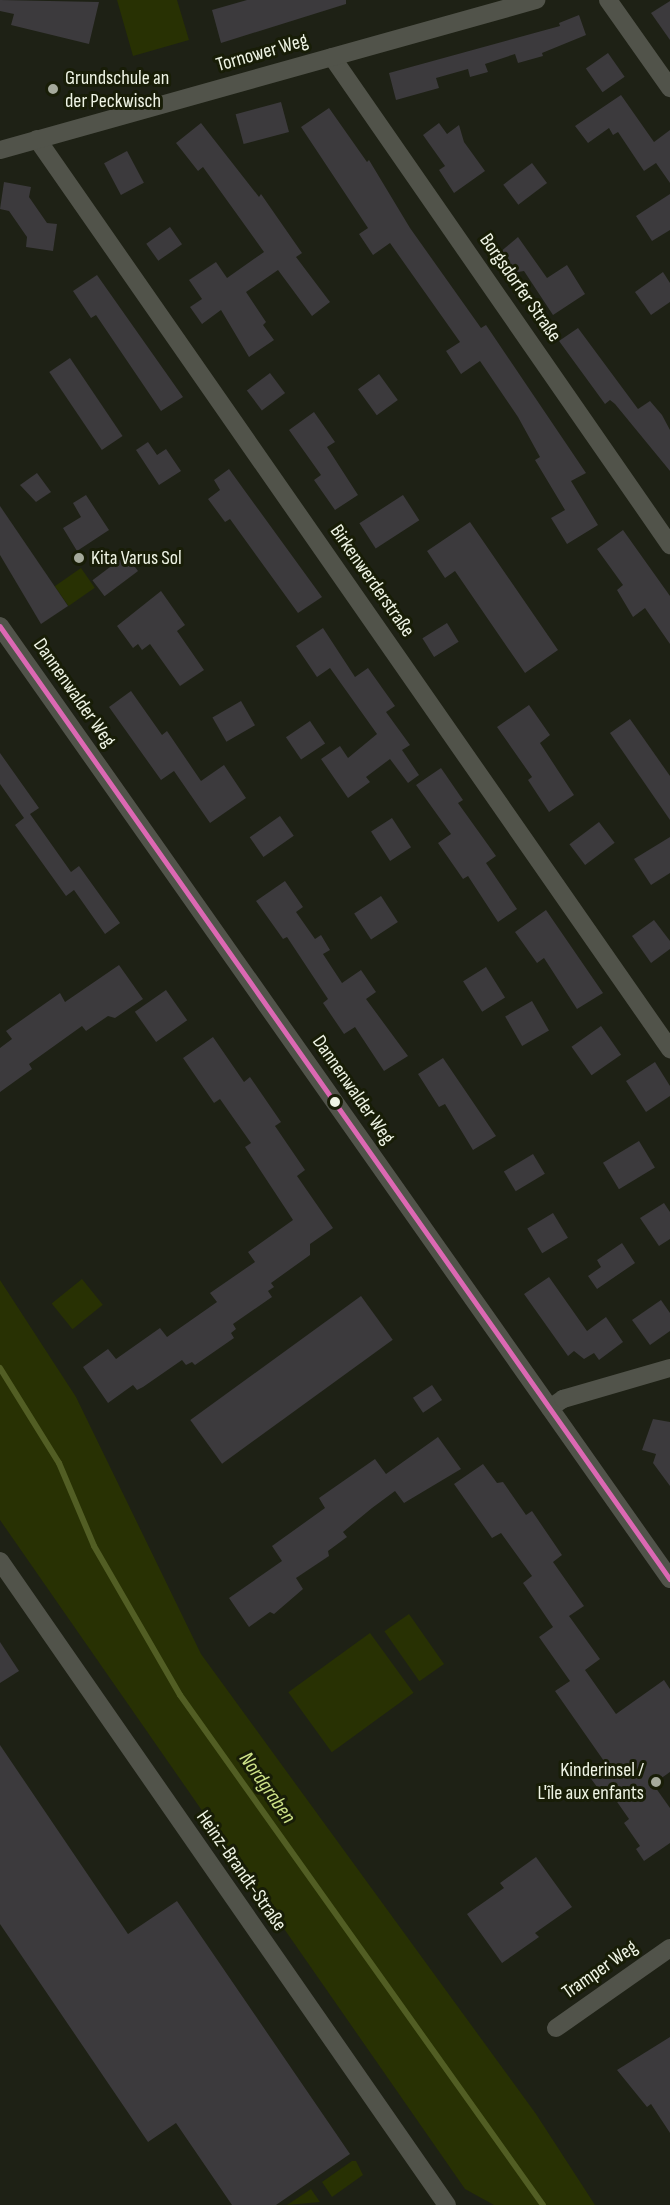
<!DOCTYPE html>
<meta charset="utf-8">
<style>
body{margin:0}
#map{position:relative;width:670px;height:2205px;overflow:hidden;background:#1e2115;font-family:"Sofia Sans Condensed",sans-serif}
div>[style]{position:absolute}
.green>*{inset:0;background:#283103;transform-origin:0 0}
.stream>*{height:6px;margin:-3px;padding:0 3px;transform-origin:3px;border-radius:3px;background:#525e24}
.building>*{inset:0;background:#3c3a3d;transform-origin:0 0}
.minor>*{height:18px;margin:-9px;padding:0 9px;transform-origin:9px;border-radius:9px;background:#51534a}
.bus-1>*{height:4.5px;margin:-2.25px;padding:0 2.25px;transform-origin:2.25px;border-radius:2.25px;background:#dc68b3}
.dots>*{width:16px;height:16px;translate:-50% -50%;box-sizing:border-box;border:3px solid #181d07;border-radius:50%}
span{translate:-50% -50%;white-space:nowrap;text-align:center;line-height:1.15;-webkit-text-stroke:6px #181d07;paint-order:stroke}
.street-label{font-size:20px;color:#eff4e5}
.poi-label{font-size:20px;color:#eff4e5}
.left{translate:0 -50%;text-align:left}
.right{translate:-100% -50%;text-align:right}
.water-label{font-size:21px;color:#cfe489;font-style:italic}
</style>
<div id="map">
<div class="green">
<div style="clip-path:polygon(117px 0,177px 0,189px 40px,133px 56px)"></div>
<div style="left:81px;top:568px;width:24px;height:32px;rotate:55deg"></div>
<div style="left:82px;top:1279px;width:33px;height:39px;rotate:51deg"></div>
<div style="clip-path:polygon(0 1280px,76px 1397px,201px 1654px,536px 2114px,595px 2205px,494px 2205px,465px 2189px,0 1520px)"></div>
<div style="left:409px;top:1614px;width:61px;height:30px;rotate:55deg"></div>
<div style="left:370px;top:1633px;width:74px;height:101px;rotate:54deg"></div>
<div style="clip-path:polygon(352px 2161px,356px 2161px,363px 2175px,332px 2197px,322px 2182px)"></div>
<div style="clip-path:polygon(311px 2189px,320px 2202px,287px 2205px)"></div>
</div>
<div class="stream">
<div style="left:0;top:1368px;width:112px;rotate:58.2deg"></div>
<div style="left:59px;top:1463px;width:90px;rotate:67.1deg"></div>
<div style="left:94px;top:1546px;width:172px;rotate:60deg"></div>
<div style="left:180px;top:1695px;width:626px;rotate:54.56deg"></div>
</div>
<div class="building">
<div style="clip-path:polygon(0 0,99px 2px,89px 44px,11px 25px,14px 14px,0 11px)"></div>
<div style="clip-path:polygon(247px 0,346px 0,346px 4px,221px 43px,212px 10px)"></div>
<div style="clip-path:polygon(670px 1px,670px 40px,651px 13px)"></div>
<div style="clip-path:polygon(579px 15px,586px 35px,542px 53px,543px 56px,518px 63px,515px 54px,485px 64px,488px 72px,470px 77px,468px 69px,436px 78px,439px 88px,396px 100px,389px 73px,560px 26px,559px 23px)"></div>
<div style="left:608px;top:53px;width:29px;height:27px;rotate:55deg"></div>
<div style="clip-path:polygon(621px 95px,654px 142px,670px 130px,670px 183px,656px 163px,644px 171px,618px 132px,613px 135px,609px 128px,588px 143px,575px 126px)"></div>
<div style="left:281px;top:102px;width:31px;height:47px;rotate:75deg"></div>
<div style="clip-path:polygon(329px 108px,367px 162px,369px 160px,410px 228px,481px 328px,486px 325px,586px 473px,571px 481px,598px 525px,567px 544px,551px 518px,565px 510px,535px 460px,540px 457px,518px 417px,480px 361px,461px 374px,446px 351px,460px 342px,390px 243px,373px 255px,359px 234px,368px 228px,301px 127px)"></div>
<div style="clip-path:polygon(201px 123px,259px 197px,261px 194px,302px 253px,296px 257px,330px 302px,312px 316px,278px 270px,246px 292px,266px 322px,263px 325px,274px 340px,249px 357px,221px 310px,202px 324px,190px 307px,202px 299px,189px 280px,216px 262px,227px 278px,264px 252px,203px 167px,198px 171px,176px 143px)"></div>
<div style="clip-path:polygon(439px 123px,447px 134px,459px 125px,464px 142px,485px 171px,454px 193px,439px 170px,445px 166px,423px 135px)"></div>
<div style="left:127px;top:151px;width:36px;height:26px;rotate:62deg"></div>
<div style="left:532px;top:163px;width:25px;height:36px;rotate:53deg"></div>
<div style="clip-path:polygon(4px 182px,31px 187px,29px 197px,47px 223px,57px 224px,53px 251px,26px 247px,27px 237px,9px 211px,0 209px)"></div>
<div style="clip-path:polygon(670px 194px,670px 230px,652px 241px,636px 216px)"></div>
<div style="left:170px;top:227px;width:21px;height:29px;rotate:55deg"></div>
<div style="clip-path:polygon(518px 237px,547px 278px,567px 265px,585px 294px,553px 315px,524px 271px,512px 273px,499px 253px)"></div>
<div style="clip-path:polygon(663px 272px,670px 283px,670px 302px,651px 315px,635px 292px)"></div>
<div style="clip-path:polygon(97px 275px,183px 397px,161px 411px,96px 315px,91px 318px,73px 291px)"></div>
<div style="clip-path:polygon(578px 328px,638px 409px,650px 401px,662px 415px,670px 430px,670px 471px,615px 404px,610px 400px,605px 404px,559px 341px)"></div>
<div style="left:70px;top:358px;width:94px;height:25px;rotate:56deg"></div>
<div style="left:270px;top:373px;width:25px;height:29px;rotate:53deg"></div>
<div style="left:379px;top:374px;width:32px;height:26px;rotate:54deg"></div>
<div style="clip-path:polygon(314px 412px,335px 442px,327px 447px,358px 495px,335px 510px,314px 480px,321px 475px,289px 430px)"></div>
<div style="clip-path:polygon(148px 442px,157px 455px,166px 449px,181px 471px,159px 485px,136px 450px)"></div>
<div style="clip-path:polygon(229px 469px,322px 597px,298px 613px,230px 519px,225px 522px,208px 499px,220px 490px,214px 480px)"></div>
<div style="clip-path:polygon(37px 473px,51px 492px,36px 502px,20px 485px)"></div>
<div style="clip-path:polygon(86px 495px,109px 530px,77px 551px,63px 528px,81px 517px,73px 503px)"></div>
<div style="left:403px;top:495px;width:30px;height:52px;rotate:57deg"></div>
<div style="clip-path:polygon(0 506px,68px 606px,41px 624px,0 555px)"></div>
<div style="clip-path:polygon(470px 522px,558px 650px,525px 673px,455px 571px,445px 578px,427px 551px)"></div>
<div style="clip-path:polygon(623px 530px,670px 596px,670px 644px,645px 608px,633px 617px,617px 590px,623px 585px,597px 549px)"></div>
<div style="left:126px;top:555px;width:20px;height:42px;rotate:53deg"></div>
<div style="clip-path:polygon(161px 591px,185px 625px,177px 631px,204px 670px,180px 686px,150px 644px,142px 650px,138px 644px,133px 648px,117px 626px)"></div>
<div style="left:447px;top:623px;width:22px;height:29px;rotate:58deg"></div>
<div style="clip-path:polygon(323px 628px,355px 677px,368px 668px,395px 706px,386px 712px,410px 745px,402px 750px,419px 775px,408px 783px,390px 759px,366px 777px,370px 782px,348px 798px,321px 759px,340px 746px,348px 758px,377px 734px,330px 668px,317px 677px,296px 646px)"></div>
<div style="clip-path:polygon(131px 691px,162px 735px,167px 731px,201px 781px,224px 765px,246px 798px,210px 823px,174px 771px,161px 780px,109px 707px)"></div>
<div style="left:241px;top:701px;width:28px;height:33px;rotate:60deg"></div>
<div style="clip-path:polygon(529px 705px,550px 735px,540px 743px,574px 795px,549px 812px,528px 780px,532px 777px,497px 727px)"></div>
<div style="clip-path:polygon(630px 719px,670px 776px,670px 820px,610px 733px)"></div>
<div style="left:310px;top:721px;width:27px;height:29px;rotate:56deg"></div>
<div style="clip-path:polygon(0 753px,39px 808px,30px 814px,71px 872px,79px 866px,120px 923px,105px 934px,74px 890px,66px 896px,15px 825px,24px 818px,0 784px)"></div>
<div style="clip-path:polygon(441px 768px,463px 800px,458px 803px,496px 856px,486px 863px,517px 909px,498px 922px,468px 876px,463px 879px,438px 843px,451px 834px,416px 785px)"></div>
<div style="left:280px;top:816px;width:24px;height:37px;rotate:55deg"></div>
<div style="left:392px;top:818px;width:35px;height:25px;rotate:57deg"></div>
<div style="left:599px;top:822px;width:26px;height:37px;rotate:53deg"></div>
<div style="clip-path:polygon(670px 837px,670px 873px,651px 885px,634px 859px)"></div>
<div style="clip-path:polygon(285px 881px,303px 907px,296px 912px,315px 939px,321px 935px,330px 950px,323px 954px,342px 983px,361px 970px,376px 992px,366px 999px,408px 1056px,384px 1071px,355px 1027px,344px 1034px,323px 1003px,328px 999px,287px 937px,283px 939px,256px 901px)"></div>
<div style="left:381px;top:896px;width:31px;height:32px;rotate:57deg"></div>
<div style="clip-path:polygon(546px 910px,603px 993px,577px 1009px,544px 958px,537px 963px,515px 932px)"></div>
<div style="clip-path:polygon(654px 920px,670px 941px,670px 949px,651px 963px,632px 936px)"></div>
<div style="clip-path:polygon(119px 965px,143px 999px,115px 1018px,108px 1016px,86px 1031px,82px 1026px,29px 1064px,32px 1069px,0 1092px,0 1048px,12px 1039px,6px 1031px,60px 993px,65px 1002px)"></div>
<div style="left:486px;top:967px;width:36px;height:27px;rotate:58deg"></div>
<div style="left:166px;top:990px;width:37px;height:38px;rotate:55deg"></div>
<div style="left:532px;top:1001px;width:34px;height:31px;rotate:60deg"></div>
<div style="left:601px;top:1026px;width:35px;height:36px;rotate:55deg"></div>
<div style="clip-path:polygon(213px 1037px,244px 1082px,250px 1077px,281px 1122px,275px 1126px,305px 1170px,297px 1176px,333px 1228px,310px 1244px,310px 1255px,271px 1283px,274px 1287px,268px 1291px,272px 1297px,233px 1324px,236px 1329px,231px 1333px,234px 1338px,195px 1365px,192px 1362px,186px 1365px,182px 1360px,143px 1387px,137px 1390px,133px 1385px,108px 1403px,83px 1367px,108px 1349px,116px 1359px,160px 1328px,167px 1337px,217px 1302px,210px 1293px,255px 1262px,248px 1252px,293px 1220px,245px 1147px,251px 1143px,220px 1099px,214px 1103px,183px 1058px)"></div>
<div style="clip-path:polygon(443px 1058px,496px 1136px,473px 1150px,445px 1104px,439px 1107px,418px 1074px)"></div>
<div style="clip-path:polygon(655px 1062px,670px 1086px,670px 1096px,646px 1112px,626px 1081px)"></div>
<div style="left:639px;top:1141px;width:31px;height:42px;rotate:59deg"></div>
<div style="left:533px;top:1154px;width:23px;height:34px;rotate:59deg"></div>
<div style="clip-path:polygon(664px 1203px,670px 1212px,670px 1239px,659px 1246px,640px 1218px)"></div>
<div style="left:553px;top:1213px;width:29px;height:30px;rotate:59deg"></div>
<div style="clip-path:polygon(622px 1243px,635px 1263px,597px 1289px,588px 1276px,601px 1267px,597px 1260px)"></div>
<div style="clip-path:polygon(549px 1277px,587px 1331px,606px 1317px,623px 1342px,599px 1360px,594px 1353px,584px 1359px,574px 1351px,568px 1356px,524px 1294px)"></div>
<div style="left:361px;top:1296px;width:54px;height:211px;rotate:54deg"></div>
<div style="clip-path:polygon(661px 1300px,670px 1313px,670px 1331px,650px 1345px,632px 1320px)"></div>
<div style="left:432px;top:1385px;width:18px;height:23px;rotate:56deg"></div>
<div style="clip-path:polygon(653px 1419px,670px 1422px,670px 1486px,653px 1463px,656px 1454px,642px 1450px)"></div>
<div style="clip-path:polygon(438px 1437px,461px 1469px,404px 1503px,395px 1491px,372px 1508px,343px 1532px,347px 1537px,328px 1551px,329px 1556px,296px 1578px,303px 1589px,274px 1614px,270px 1612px,249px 1627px,229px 1598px,282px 1561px,272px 1546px,325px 1508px,319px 1498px,375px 1459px,386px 1474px)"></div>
<div style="clip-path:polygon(483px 1464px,497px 1483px,503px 1482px,526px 1515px,532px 1511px,562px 1555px,553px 1562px,584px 1606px,569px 1616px,600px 1659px,585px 1670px,616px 1714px,664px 1680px,670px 1689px,670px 1772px,653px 1784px,670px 1808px,670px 1843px,644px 1861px,636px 1849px,640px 1846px,624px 1823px,629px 1819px,606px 1786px,600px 1791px,589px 1776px,606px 1764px,555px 1691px,570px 1681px,539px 1637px,553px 1627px,523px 1583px,532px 1576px,501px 1533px,492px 1538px,454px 1484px)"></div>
<div style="clip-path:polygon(0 1642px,19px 1671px,0 1683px)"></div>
<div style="clip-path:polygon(0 1745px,128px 1934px,177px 1901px,350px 2154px,276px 2205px,232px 2205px,176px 2123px,148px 2142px,0 1924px)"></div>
<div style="clip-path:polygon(536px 1857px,572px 1907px,535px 1933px,539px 1937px,502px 1963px,467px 1914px,504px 1888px,500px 1883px)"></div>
<div style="clip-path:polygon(670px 2037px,670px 2133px,651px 2104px,647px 2107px,617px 2070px)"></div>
</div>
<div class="minor">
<div style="left:608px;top:0;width:108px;rotate:54.8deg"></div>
<div style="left:332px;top:57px;width:594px;rotate:55.29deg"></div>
<div style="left:37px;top:139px;width:1109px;rotate:55.18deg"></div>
<div style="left:0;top:150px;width:557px;rotate:-15.63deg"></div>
<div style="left:0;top:626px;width:1165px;rotate:54.89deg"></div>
<div style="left:550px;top:1408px;width:16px;rotate:-35deg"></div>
<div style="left:563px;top:1399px;width:111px;rotate:-16.2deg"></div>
<div style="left:0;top:1561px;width:784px;rotate:55.24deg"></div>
<div style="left:556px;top:2028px;width:139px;rotate:-35.1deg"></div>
</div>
<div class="bus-1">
<div style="left:0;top:626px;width:1165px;rotate:54.89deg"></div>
</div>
<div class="dots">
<div style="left:53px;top:89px;background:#a6aa9c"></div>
<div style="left:79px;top:558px;background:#a6aa9c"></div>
<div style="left:335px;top:1102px;background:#eff4e5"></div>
<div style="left:656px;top:1782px;background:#a6aa9c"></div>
</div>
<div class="street-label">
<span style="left:262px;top:53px;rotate:-16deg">Tornower Weg</span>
<span style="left:520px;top:288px;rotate:55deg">Borgsdorfer Straße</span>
<span style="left:372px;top:581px;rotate:55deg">Birkenwerderstraße</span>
<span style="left:74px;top:693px;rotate:55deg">Dannenwalder Weg</span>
<span style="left:353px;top:1090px;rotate:55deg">Dannenwalder Weg</span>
<span style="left:241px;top:1871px;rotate:55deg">Heinz-Brandt-Straße</span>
<span style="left:600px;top:1970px;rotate:-35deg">Tramper Weg</span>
</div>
<div class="poi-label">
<span class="left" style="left:65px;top:90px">Grundschule an<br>der Peckwisch</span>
<span class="left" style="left:91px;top:558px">Kita Varus Sol</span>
<span class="right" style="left:644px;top:1782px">Kinderinsel /<br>L'île aux enfants</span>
</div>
<div class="water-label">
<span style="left:267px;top:1788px;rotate:55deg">Nordgraben</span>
</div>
</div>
